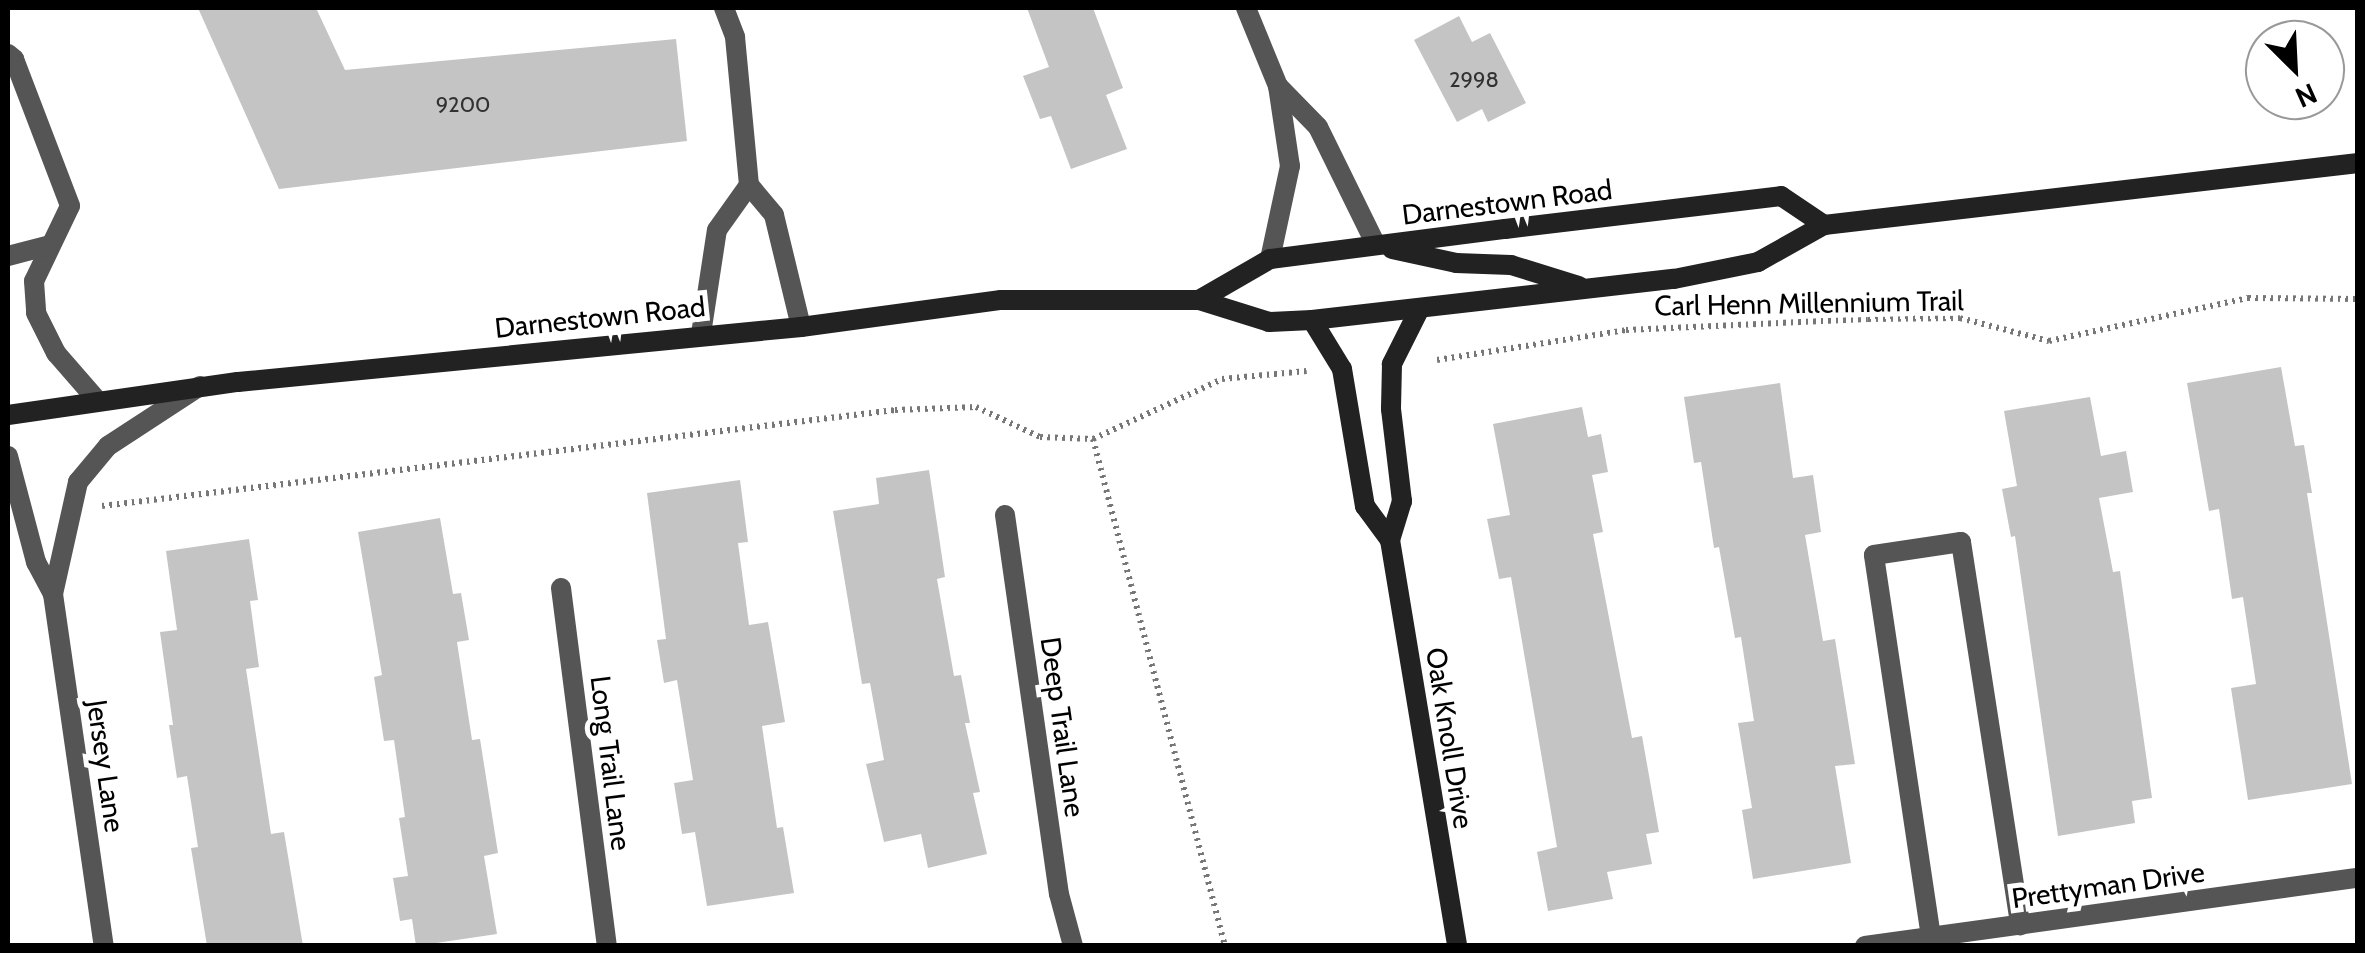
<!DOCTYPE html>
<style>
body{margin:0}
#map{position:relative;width:2365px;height:953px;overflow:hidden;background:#fff;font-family:Cabin,sans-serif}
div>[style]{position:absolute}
.building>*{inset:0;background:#c4c4c4}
.path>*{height:6px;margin-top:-3px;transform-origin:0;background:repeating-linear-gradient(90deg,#777 0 2.5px,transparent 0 7.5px)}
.lane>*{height:20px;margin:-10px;padding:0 10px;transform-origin:10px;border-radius:10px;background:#555}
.street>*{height:20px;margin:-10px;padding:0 10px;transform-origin:10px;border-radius:10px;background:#555}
.secondary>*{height:20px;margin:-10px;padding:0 10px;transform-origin:10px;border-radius:10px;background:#222}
span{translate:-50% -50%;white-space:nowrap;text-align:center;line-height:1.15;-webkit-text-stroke:10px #fff;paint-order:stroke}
.number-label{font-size:22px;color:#313131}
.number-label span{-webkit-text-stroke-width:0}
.street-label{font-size:28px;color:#000}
.frame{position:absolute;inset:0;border:10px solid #000;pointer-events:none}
.north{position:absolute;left:2245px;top:20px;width:100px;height:100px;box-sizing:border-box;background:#fff;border:2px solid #999;border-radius:50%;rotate:156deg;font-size:28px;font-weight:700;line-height:40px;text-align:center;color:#000}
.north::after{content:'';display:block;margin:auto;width:35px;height:45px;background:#000;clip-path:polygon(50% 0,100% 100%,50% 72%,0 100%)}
</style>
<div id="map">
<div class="building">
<div style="clip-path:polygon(198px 8px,316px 8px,345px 70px,676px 39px,687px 141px,279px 189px)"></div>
<div style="clip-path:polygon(1027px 8px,1093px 8px,1123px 88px,1106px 95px,1127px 149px,1071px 169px,1051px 116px,1040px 119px,1023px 76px,1049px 67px)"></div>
<div style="clip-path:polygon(1459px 16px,1472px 42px,1490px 33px,1526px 103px,1488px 122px,1482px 109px,1457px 122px,1414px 40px)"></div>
<div style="clip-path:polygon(2281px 367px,2295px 446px,2304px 445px,2312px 493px,2307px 493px,2352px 784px,2248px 800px,2231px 688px,2256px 684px,2243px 597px,2232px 599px,2219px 509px,2209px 511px,2187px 383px)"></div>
<div style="clip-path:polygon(1780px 383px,1793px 478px,1813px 475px,1821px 532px,1805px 535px,1823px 641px,1835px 639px,1855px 764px,1835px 766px,1851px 863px,1753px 879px,1742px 810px,1752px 808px,1738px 723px,1754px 721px,1741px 637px,1735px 638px,1719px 547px,1714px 548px,1701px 462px,1694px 463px,1684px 397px)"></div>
<div style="clip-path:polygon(2090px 397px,2101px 456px,2126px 451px,2133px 492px,2099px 498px,2113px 572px,2120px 571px,2152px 798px,2132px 801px,2135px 823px,2058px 836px,2015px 536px,2011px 537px,2002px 489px,2017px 486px,2004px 411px)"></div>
<div style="clip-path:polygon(1582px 407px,1588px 437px,1601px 434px,1608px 472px,1592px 475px,1603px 532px,1593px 534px,1632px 738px,1642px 736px,1659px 832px,1646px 834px,1652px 864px,1607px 872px,1613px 899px,1548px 911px,1537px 852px,1557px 847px,1511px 577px,1499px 579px,1487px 519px,1510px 515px,1493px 424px)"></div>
<div style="clip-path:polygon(929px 470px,945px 577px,937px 579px,954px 676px,961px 675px,970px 723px,965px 723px,980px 792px,973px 793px,987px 854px,928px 868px,921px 834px,884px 842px,866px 764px,884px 760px,870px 683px,862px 684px,833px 511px,879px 504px,876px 478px)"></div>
<div style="clip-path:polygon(740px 480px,748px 542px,738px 543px,749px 625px,768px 622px,785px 722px,762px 726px,777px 828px,783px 827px,794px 893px,707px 906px,695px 832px,682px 834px,674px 783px,693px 780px,677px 680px,664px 683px,657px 640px,666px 639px,647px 493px)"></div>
<div style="clip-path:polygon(440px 518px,453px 594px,461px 593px,469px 640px,457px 642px,472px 740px,480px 739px,498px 853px,484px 856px,497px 934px,416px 946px,412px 919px,400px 921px,393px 878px,408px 876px,399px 818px,405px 817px,394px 740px,384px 741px,374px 677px,382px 675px,358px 532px)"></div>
<div style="clip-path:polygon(249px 539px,258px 600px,250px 601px,259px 667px,246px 669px,271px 834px,284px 832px,303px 946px,207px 946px,191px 848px,198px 847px,187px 776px,177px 778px,169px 725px,173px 725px,160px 632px,177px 630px,166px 551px)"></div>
</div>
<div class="path">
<div style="left:1437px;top:360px;width:191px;rotate:-9deg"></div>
<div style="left:1626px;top:330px;width:242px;rotate:-2.6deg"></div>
<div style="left:1868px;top:319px;width:92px;rotate:-0.6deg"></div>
<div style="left:1960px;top:318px;width:92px;rotate:14.5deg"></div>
<div style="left:2049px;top:341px;width:204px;rotate:-12.2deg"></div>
<div style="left:2248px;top:298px;width:110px;rotate:0.5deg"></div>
<div style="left:1093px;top:439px;width:524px;rotate:75.41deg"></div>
<div style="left:102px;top:506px;width:799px;rotate:-6.9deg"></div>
<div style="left:895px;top:410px;width:81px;rotate:-2.1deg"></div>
<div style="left:976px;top:407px;width:71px;rotate:25.1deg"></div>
<div style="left:1040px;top:437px;width:53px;rotate:2.2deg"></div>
<div style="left:1093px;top:439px;width:142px;rotate:-24.9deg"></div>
<div style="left:1222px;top:379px;width:85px;rotate:-5.4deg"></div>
</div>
<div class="lane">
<div style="left:724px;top:8px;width:31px;rotate:69deg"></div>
<div style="left:735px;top:37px;width:149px;rotate:84.6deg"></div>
<div style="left:749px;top:185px;width:39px;rotate:50deg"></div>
<div style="left:774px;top:215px;width:115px;rotate:76.4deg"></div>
<div style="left:8px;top:54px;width:8px;rotate:40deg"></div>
<div style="left:14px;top:59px;width:157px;rotate:69.1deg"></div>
<div style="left:70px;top:206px;width:83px;rotate:115.6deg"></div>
<div style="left:34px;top:281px;width:32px;rotate:86deg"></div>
<div style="left:36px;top:313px;width:45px;rotate:63.4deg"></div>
<div style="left:56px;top:353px;width:61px;rotate:49deg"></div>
<div style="left:8px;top:256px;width:43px;rotate:-14.7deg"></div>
<div style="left:701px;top:334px;width:105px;rotate:-81.3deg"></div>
<div style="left:717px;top:230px;width:55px;rotate:-54.6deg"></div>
<div style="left:1931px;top:937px;width:386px;rotate:-98.5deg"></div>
<div style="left:1874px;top:555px;width:88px;rotate:-8.5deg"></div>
<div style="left:1961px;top:542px;width:388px;rotate:81.2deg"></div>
</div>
<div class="street">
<div style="left:1246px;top:8px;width:84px;rotate:67.7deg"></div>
<div style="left:1278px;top:86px;width:81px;rotate:81.5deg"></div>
<div style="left:1290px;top:166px;width:95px;rotate:102.1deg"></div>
<div style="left:1278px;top:86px;width:57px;rotate:45.7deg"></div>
<div style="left:1318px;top:127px;width:131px;rotate:63.8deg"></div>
<div style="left:8px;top:456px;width:110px;rotate:75.2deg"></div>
<div style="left:36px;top:562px;width:36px;rotate:62deg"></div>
<div style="left:53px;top:594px;width:356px;rotate:81.8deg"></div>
<div style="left:1005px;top:515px;width:383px;rotate:81.9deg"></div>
<div style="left:1059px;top:894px;width:54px;rotate:74.9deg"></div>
<div style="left:561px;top:588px;width:361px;rotate:82.7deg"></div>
<div style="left:53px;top:594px;width:115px;rotate:-77.4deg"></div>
<div style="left:78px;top:482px;width:47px;rotate:-50.2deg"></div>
<div style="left:108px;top:446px;width:110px;rotate:-33.1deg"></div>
<div style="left:1865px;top:946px;width:498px;rotate:-7.9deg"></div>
</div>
<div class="secondary">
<div style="left:1392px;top:249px;width:66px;rotate:12.3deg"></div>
<div style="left:1456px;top:263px;width:55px;rotate:2.1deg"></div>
<div style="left:1511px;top:265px;width:71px;rotate:17.2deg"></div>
<div style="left:1199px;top:300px;width:82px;rotate:-30deg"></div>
<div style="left:1270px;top:259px;width:237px;rotate:-7.3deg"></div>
<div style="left:1505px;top:229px;width:278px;rotate:-6.8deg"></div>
<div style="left:1781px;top:196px;width:52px;rotate:34deg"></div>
<div style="left:1420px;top:308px;width:63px;rotate:116.6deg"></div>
<div style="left:1392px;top:364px;width:45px;rotate:91.3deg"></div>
<div style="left:1391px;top:409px;width:93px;rotate:83.2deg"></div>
<div style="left:1402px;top:501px;width:41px;rotate:107.1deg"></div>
<div style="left:1390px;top:540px;width:411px;rotate:80.6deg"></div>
<div style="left:1312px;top:320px;width:57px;rotate:58.5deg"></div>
<div style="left:1342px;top:369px;width:139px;rotate:80.5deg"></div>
<div style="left:1365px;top:506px;width:42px;rotate:53.7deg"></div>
<div style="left:8px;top:415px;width:232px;rotate:-8.2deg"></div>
<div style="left:238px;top:382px;width:566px;rotate:-5.58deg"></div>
<div style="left:801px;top:327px;width:202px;rotate:-7.7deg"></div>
<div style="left:1001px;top:300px;width:198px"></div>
<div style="left:1199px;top:300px;width:73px;rotate:17.4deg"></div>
<div style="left:1269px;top:322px;width:43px;rotate:-2.7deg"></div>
<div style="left:1312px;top:320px;width:364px;rotate:-6.5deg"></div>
<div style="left:1674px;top:279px;width:86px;rotate:-11.4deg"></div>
<div style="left:1758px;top:262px;width:76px;rotate:-29.3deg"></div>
<div style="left:1824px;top:225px;width:538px;rotate:-6.62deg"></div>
</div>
<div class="number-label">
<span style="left:1474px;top:80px">2998</span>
<span style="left:463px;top:105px">9200</span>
</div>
<div class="street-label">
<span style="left:1507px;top:202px;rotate:-7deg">Darnestown Road</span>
<span style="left:1809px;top:303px;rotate:-1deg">Carl Henn Millennium Trail</span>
<span style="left:600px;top:317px;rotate:-6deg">Darnestown Road</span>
<span style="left:1063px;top:727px;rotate:82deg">Deep Trail Lane</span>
<span style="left:1450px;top:738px;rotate:81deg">Oak Knoll Drive</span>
<span style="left:611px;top:763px;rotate:83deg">Long Trail Lane</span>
<span style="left:106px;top:766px;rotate:82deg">Jersey Lane</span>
<span style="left:2108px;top:885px;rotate:-8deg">Prettyman Drive</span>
</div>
<div class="frame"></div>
<div class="north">N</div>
</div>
